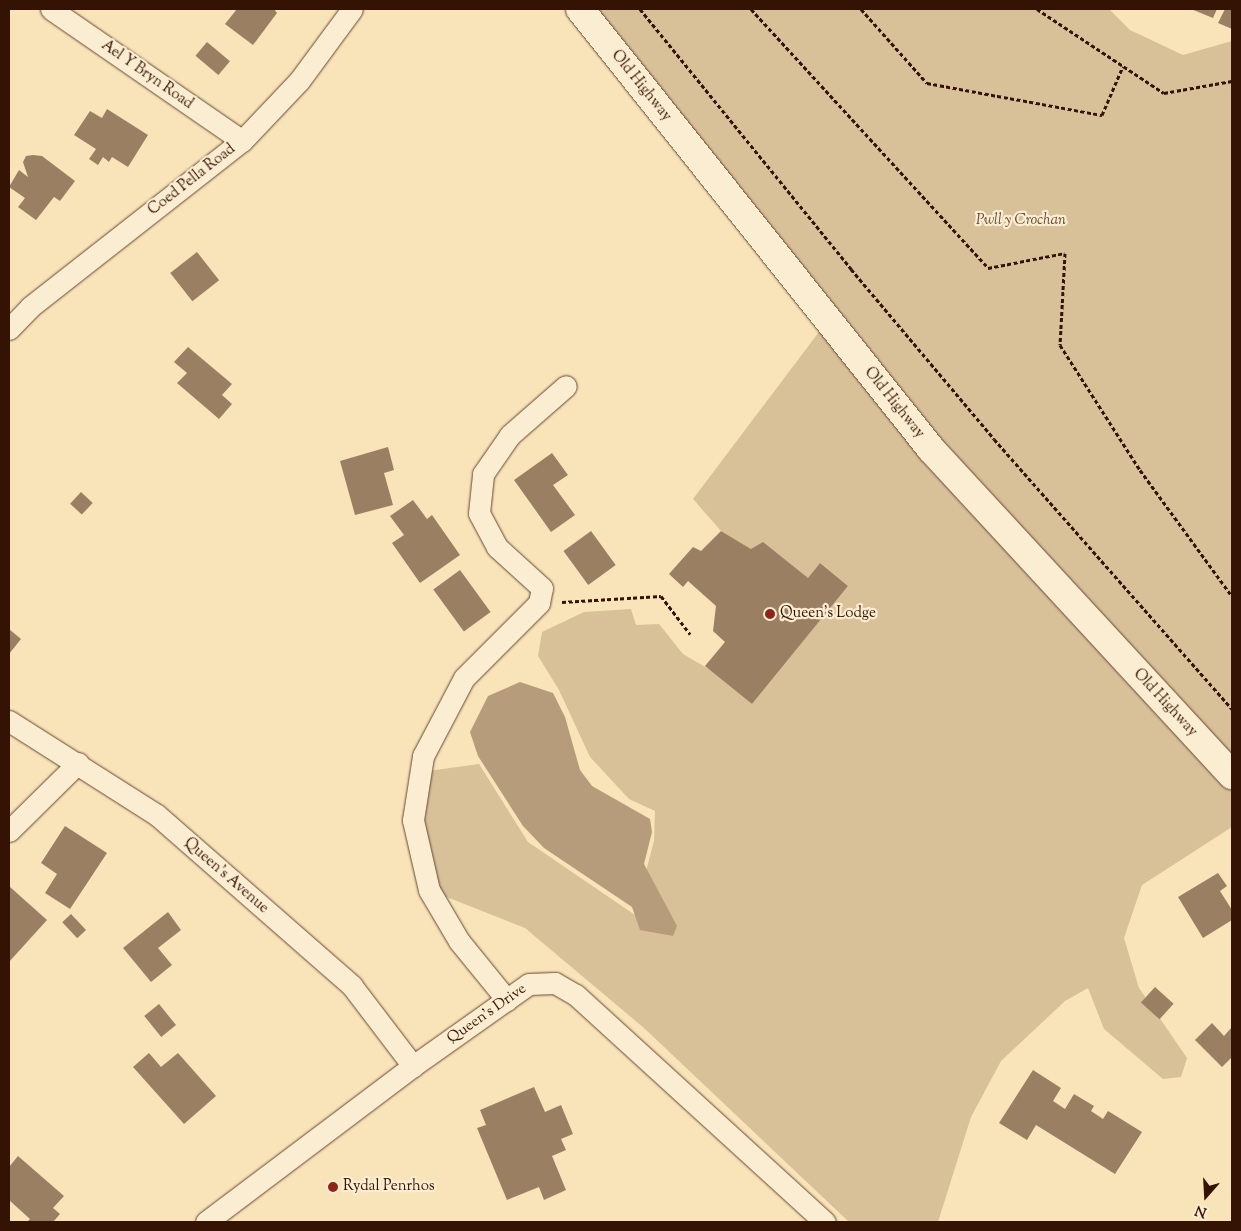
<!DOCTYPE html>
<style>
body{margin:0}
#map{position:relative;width:1241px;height:1231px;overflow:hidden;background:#f9e3b8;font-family:"Sorts Mill Goudy",serif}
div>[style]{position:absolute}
.green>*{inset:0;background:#d8c099}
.water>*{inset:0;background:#b69c7b}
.building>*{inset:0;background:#9b7f62;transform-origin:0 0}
.path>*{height:3px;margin-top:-1.5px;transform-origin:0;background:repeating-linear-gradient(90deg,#351304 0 4px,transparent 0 6.5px)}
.roads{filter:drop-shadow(0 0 1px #664731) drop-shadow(0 0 1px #664731)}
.street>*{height:21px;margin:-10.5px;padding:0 10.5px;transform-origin:10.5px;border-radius:10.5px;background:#fbedd1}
.secondary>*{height:28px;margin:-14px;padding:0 14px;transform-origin:14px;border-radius:14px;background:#fbedd1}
.dots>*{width:14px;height:14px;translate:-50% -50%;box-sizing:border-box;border:2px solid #fbedd1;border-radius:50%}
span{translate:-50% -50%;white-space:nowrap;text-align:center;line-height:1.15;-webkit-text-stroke:4.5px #fbedd1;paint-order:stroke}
.street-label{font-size:15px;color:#351304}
.park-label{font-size:15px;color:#664731;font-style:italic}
.poi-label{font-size:15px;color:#351304}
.left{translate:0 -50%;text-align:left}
.frame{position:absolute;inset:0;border:10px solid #351304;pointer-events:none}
.north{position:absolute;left:1181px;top:1171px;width:50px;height:50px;-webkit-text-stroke:4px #fbedd1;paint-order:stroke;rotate:199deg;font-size:14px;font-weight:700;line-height:20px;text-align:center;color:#351304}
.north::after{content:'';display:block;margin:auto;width:18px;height:22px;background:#351304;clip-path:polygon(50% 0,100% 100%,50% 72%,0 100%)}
</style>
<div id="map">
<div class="green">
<div style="clip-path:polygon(580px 9px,1109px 9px,1130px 30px,1183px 55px,1232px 41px,1232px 827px,1142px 885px,1124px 938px,1139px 988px,1187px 1058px,1181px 1077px,1163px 1079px,1104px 1029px,1088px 988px,1065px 1001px,1001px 1061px,971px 1117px,938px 1222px,849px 1222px,644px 1028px,525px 928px,429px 890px,414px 813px,421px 772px,479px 764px,528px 842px,660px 932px,645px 875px,654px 841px,655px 811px,629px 799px,590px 757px,559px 690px,538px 656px,542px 632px,584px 612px,631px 609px,636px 625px,659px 624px,683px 654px,712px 671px,752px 704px,848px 586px,820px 563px,808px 578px,751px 549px,721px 531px,693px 499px,828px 320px)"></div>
</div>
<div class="water">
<div style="clip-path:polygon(520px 682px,553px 693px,565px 717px,580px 770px,592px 786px,650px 819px,652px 832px,644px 864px,677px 926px,673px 936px,640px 930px,632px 907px,544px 848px,523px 826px,478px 756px,470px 732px,488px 696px)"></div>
</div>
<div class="building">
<div style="clip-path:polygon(237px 9px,274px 9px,277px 13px,253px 45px,225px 24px)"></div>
<div style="clip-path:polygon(1191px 9px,1217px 9px,1213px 18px)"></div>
<div style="clip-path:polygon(1225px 9px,1232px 9px,1232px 29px,1218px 23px)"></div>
<div style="left:207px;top:42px;width:30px;height:18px;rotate:40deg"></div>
<div style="clip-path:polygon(107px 109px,148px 135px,128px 167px,112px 157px,109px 162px,103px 157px,98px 165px,89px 159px,96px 149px,74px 135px,90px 111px,102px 118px)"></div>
<div style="clip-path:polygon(33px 155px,42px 156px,75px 181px,60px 201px,54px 197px,36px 220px,18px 207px,25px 198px,9px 187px,19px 170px,28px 177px,23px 162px,26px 156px)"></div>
<div style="left:197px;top:252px;width:36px;height:34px;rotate:52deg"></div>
<div style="clip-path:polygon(188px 347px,232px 384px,222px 395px,232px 404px,219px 419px,177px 383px,187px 373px,174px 362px)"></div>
<div style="clip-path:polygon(388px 447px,394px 470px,384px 473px,393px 505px,355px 515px,340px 461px)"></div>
<div style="clip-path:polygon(552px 453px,568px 475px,553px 485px,575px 515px,551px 532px,514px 480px)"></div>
<div style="left:81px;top:492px;width:16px;height:16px;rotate:43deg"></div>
<div style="clip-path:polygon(413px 500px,427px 519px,432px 515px,460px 555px,420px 583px,392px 543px,404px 535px,390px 516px)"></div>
<div style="left:591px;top:531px;width:42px;height:34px;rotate:54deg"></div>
<div style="clip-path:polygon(721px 531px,751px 549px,763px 542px,808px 578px,820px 563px,848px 586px,752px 704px,705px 666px,725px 642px,713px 631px,716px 606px,688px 581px,683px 587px,669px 574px,693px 547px,701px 551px)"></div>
<div style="left:460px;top:570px;width:52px;height:33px;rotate:54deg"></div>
<div style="clip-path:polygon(9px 629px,21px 639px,9px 654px)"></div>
<div style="clip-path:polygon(65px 826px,107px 853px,70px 909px,45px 893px,57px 874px,41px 863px)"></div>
<div style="clip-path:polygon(1218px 873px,1227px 886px,1220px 891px,1232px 910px,1232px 920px,1203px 938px,1178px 897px)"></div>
<div style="clip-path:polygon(10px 887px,47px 920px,9px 962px,9px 889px)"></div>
<div style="clip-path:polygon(168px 912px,181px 930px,158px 948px,172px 965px,151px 982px,123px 948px)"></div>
<div style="left:71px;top:914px;width:22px;height:12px;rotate:47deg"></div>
<div style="left:1155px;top:987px;width:25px;height:21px;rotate:42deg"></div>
<div style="left:159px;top:1004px;width:27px;height:19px;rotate:51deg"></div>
<div style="clip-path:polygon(1212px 1023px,1224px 1036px,1232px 1027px,1232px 1057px,1222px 1067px,1195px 1040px)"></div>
<div style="clip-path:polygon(149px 1053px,161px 1067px,178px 1053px,216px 1096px,184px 1124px,133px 1067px)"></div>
<div style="clip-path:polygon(1033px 1070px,1061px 1088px,1053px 1101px,1065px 1109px,1074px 1094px,1094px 1106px,1091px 1111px,1103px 1119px,1108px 1111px,1142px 1132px,1115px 1174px,1036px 1125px,1027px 1140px,999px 1123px)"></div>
<div style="clip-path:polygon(534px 1087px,545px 1112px,561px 1105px,573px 1134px,561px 1139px,566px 1150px,552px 1156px,566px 1190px,544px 1200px,539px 1187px,507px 1200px,477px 1128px,486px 1125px,480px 1110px)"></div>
<div style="clip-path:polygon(18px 1156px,64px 1196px,53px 1208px,60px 1214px,53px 1222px,27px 1222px,30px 1219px,9px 1200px,9px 1167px)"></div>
</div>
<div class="path">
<div style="left:640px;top:9px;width:335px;rotate:50.9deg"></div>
<div style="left:851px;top:269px;width:222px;rotate:49.9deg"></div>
<div style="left:994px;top:439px;width:360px;rotate:48.6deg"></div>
<div style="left:751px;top:9px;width:351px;rotate:47.5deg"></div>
<div style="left:988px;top:268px;width:78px;rotate:-11deg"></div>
<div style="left:1065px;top:253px;width:92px;rotate:93.1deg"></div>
<div style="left:1060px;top:345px;width:148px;rotate:57.4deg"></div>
<div style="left:1140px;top:470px;width:156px;rotate:53.9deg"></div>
<div style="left:861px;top:9px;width:99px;rotate:48.3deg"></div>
<div style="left:927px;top:83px;width:178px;rotate:10.4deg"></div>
<div style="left:1102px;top:115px;width:53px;rotate:-66.8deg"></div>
<div style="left:1037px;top:9px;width:152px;rotate:33.5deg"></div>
<div style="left:1164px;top:93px;width:69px;rotate:-10deg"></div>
<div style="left:562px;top:602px;width:99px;rotate:-3.5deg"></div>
<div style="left:661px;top:596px;width:48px;rotate:52.7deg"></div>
</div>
<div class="roads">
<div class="street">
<div style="left:51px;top:9px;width:232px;rotate:34.6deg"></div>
<div style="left:9px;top:329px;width:30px;rotate:-46deg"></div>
<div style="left:30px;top:307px;width:269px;rotate:-38.1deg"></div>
<div style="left:242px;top:141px;width:83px;rotate:-46.5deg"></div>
<div style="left:299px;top:81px;width:89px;rotate:-53.6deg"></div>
<div style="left:9px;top:721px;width:175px;rotate:32.4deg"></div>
<div style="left:157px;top:815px;width:259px;rotate:41.2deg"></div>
<div style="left:352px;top:986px;width:101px;rotate:52.7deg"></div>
<div style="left:9px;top:831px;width:97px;rotate:-44.6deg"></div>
<div style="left:507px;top:1000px;width:76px;rotate:-129.1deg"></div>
<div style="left:459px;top:941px;width:59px;rotate:-120.5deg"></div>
<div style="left:429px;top:890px;width:72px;rotate:-102.9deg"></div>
<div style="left:413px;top:820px;width:65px;rotate:-81.1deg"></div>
<div style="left:423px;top:756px;width:88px;rotate:-62.3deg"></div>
<div style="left:464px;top:678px;width:106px;rotate:-45deg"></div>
<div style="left:539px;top:603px;width:15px;rotate:-79deg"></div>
<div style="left:542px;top:588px;width:61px;rotate:-137.7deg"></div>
<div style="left:497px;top:547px;width:38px;rotate:-118deg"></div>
<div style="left:479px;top:513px;width:39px;rotate:-84deg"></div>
<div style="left:483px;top:474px;width:47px;rotate:-55.3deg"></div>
<div style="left:510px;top:435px;width:74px;rotate:-41.2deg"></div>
<div style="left:206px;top:1222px;width:259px;rotate:-37deg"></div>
<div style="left:413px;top:1066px;width:142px;rotate:-35.3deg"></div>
<div style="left:529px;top:984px;width:26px;rotate:-2deg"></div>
<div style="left:555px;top:983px;width:24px;rotate:30deg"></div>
<div style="left:576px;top:995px;width:337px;rotate:42.4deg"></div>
</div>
<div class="secondary">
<div style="left:580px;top:9px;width:563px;rotate:51.42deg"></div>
<div style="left:931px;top:449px;width:444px;rotate:47.3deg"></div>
</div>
</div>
<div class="dots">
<div style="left:770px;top:614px;background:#8f2418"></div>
<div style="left:333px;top:1187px;background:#8f2418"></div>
</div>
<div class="street-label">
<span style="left:147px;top:75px;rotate:35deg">Ael Y Bryn Road</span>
<span style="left:641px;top:86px;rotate:51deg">Old Highway</span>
<span style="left:192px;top:180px;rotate:-38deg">Coed Pella Road</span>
<span style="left:894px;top:403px;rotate:51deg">Old Highway</span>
<span style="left:1165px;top:703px;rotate:47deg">Old Highway</span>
<span style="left:226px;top:876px;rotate:41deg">Queen's Avenue</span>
<span style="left:487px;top:1014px;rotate:-35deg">Queen's Drive</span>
</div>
<div class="park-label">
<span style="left:1021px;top:221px">Pwll y Crochan</span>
</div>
<div class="poi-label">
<span class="left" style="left:780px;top:614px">Queen's Lodge</span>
<span class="left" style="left:343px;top:1187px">Rydal Penrhos</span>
</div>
<div class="frame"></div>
<div class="north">N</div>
</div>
